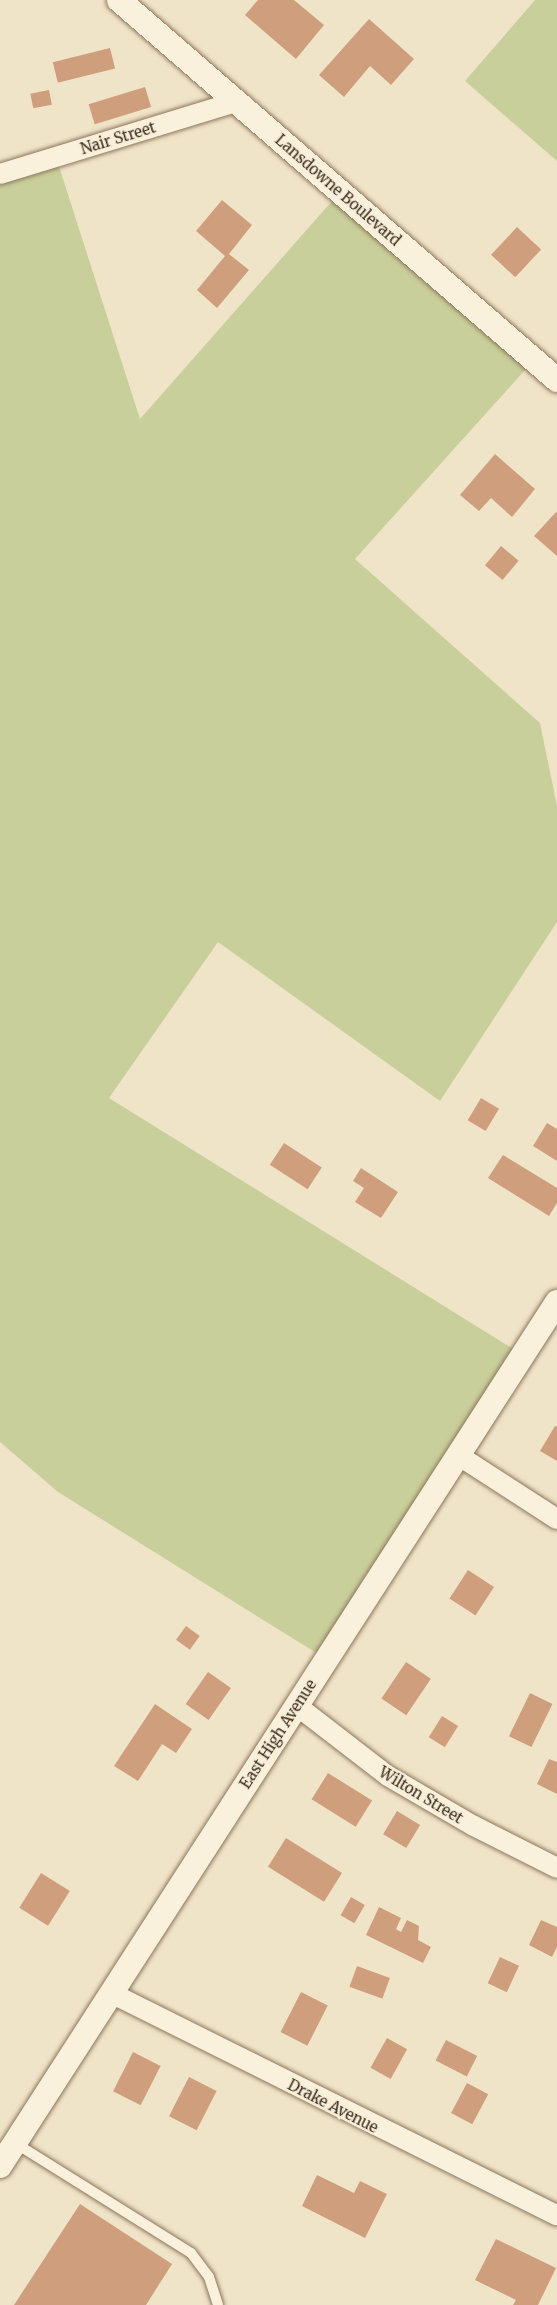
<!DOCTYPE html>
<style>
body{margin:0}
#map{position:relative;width:557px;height:2305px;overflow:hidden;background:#f0e4c8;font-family:Merriweather,serif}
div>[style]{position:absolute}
.green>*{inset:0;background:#c9cf9b}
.building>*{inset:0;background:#cf9f7d;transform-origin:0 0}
.roads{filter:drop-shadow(0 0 2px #8d765c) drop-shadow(0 0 2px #8d765c)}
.service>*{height:10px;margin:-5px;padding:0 5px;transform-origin:5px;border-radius:5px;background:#faf1dc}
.minor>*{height:20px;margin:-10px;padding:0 10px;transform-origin:10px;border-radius:10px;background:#faf1dc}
.tertiary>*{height:24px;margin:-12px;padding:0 12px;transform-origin:12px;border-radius:12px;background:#faf1dc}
span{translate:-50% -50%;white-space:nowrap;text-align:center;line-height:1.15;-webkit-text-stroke:4.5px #f7eed8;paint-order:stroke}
.street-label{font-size:15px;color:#3d2e20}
</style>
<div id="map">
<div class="green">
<div style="clip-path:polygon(535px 0,557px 0,557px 161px,465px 81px)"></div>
<div style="clip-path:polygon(56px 157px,140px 419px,340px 192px,534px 360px,355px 559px,540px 723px,557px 806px,557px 922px,440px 1101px,218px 942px,109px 1098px,523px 1355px,326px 1659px,58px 1492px,0 1442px,0 174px)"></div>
</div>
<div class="building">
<div style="clip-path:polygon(258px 0,294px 0,324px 25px,296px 59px,245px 15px)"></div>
<div style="clip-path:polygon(369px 19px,414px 59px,391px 85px,370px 66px,344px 97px,319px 75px)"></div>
<div style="left:110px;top:48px;width:21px;height:59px;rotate:76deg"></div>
<div style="left:145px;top:87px;width:21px;height:59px;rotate:73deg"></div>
<div style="left:49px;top:90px;width:15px;height:19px;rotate:79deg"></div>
<div style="clip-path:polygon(222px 200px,252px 225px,229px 254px,249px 270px,217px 308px,197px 290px,225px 256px,196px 231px)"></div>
<div style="left:517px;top:227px;width:33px;height:38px;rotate:43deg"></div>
<div style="clip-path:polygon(495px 454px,535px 489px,512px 517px,491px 498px,479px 511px,460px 495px)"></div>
<div style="clip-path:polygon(556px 512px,557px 513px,557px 556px,534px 536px)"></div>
<div style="left:501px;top:546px;width:23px;height:25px;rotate:40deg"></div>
<div style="left:481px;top:1098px;width:21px;height:26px;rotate:31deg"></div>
<div style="clip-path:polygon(547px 1123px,557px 1129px,557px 1161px,533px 1146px)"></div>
<div style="left:284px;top:1143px;width:45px;height:26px;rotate:33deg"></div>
<div style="clip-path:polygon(503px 1155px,557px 1188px,557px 1203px,549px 1216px,488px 1178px)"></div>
<div style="clip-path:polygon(361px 1168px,398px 1192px,381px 1218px,355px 1202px,364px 1188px,353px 1181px)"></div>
<div style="clip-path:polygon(555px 1426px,557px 1427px,557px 1461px,540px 1451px)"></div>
<div style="left:468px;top:1570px;width:31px;height:34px;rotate:33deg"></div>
<div style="left:186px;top:1626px;width:17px;height:17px;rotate:36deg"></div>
<div style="left:406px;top:1662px;width:30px;height:44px;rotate:34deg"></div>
<div style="left:208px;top:1672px;width:28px;height:39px;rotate:35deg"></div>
<div style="left:530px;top:1693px;width:25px;height:48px;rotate:26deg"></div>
<div style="clip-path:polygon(155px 1704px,192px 1729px,176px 1753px,162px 1744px,138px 1781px,114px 1766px)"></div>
<div style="left:442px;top:1716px;width:19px;height:25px;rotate:32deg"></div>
<div style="clip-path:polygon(549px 1759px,557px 1762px,557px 1794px,537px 1784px)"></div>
<div style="left:328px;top:1773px;width:52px;height:31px;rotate:32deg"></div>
<div style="left:397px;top:1811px;width:27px;height:27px;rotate:31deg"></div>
<div style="left:286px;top:1838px;width:66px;height:34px;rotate:32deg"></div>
<div style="left:41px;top:1873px;width:34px;height:41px;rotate:32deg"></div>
<div style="left:351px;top:1897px;width:16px;height:21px;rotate:30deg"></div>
<div style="clip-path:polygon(379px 1907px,401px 1918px,396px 1929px,401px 1932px,407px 1920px,419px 1926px,418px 1940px,431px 1947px,423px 1963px,366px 1935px)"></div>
<div style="clip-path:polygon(541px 1920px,557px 1927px,557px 1947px,552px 1957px,529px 1945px)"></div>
<div style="left:500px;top:1957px;width:21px;height:29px;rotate:25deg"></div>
<div style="left:357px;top:1966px;width:35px;height:22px;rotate:20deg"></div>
<div style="left:301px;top:1992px;width:30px;height:45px;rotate:27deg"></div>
<div style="left:387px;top:2038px;width:23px;height:34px;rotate:29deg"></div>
<div style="left:446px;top:2040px;width:35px;height:23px;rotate:27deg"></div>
<div style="left:133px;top:2052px;width:31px;height:44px;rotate:27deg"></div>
<div style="left:189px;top:2077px;width:31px;height:44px;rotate:27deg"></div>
<div style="left:467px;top:2083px;width:24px;height:34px;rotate:28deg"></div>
<div style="clip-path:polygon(317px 2175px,354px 2193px,360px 2181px,387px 2194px,365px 2238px,302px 2206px)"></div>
<div style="clip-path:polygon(80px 2204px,172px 2264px,146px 2305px,14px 2305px)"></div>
<div style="clip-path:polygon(496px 2239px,556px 2268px,538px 2305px,513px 2305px,516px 2300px,475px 2280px)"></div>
</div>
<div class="roads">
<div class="service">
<div style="left:15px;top:2143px;width:208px;rotate:32deg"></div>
<div style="left:191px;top:2253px;width:30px;rotate:53deg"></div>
<div style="left:209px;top:2277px;width:29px;rotate:72deg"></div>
</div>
<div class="minor">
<div style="left:0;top:174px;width:247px;rotate:-17deg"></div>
<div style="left:458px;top:1455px;width:118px;rotate:32.9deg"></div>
<div style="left:296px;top:1705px;width:116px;rotate:37.7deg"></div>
<div style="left:388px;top:1776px;width:99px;rotate:30.2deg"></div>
<div style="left:474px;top:1826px;width:93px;rotate:26.8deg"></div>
<div style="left:111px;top:1993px;width:498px;rotate:26.5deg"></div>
</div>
<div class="tertiary">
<div style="left:119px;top:0;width:580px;rotate:40.94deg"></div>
<div style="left:0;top:2166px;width:1028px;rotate:-57.19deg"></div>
</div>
</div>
<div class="street-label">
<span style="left:118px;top:138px;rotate:-17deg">Nair Street</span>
<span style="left:338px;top:190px;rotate:41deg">Lansdowne Boulevard</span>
<span style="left:278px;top:1734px;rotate:-57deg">East High Avenue</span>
<span style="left:421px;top:1795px;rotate:31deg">Wilton Street</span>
<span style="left:333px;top:2106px;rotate:27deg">Drake Avenue</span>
</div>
</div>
